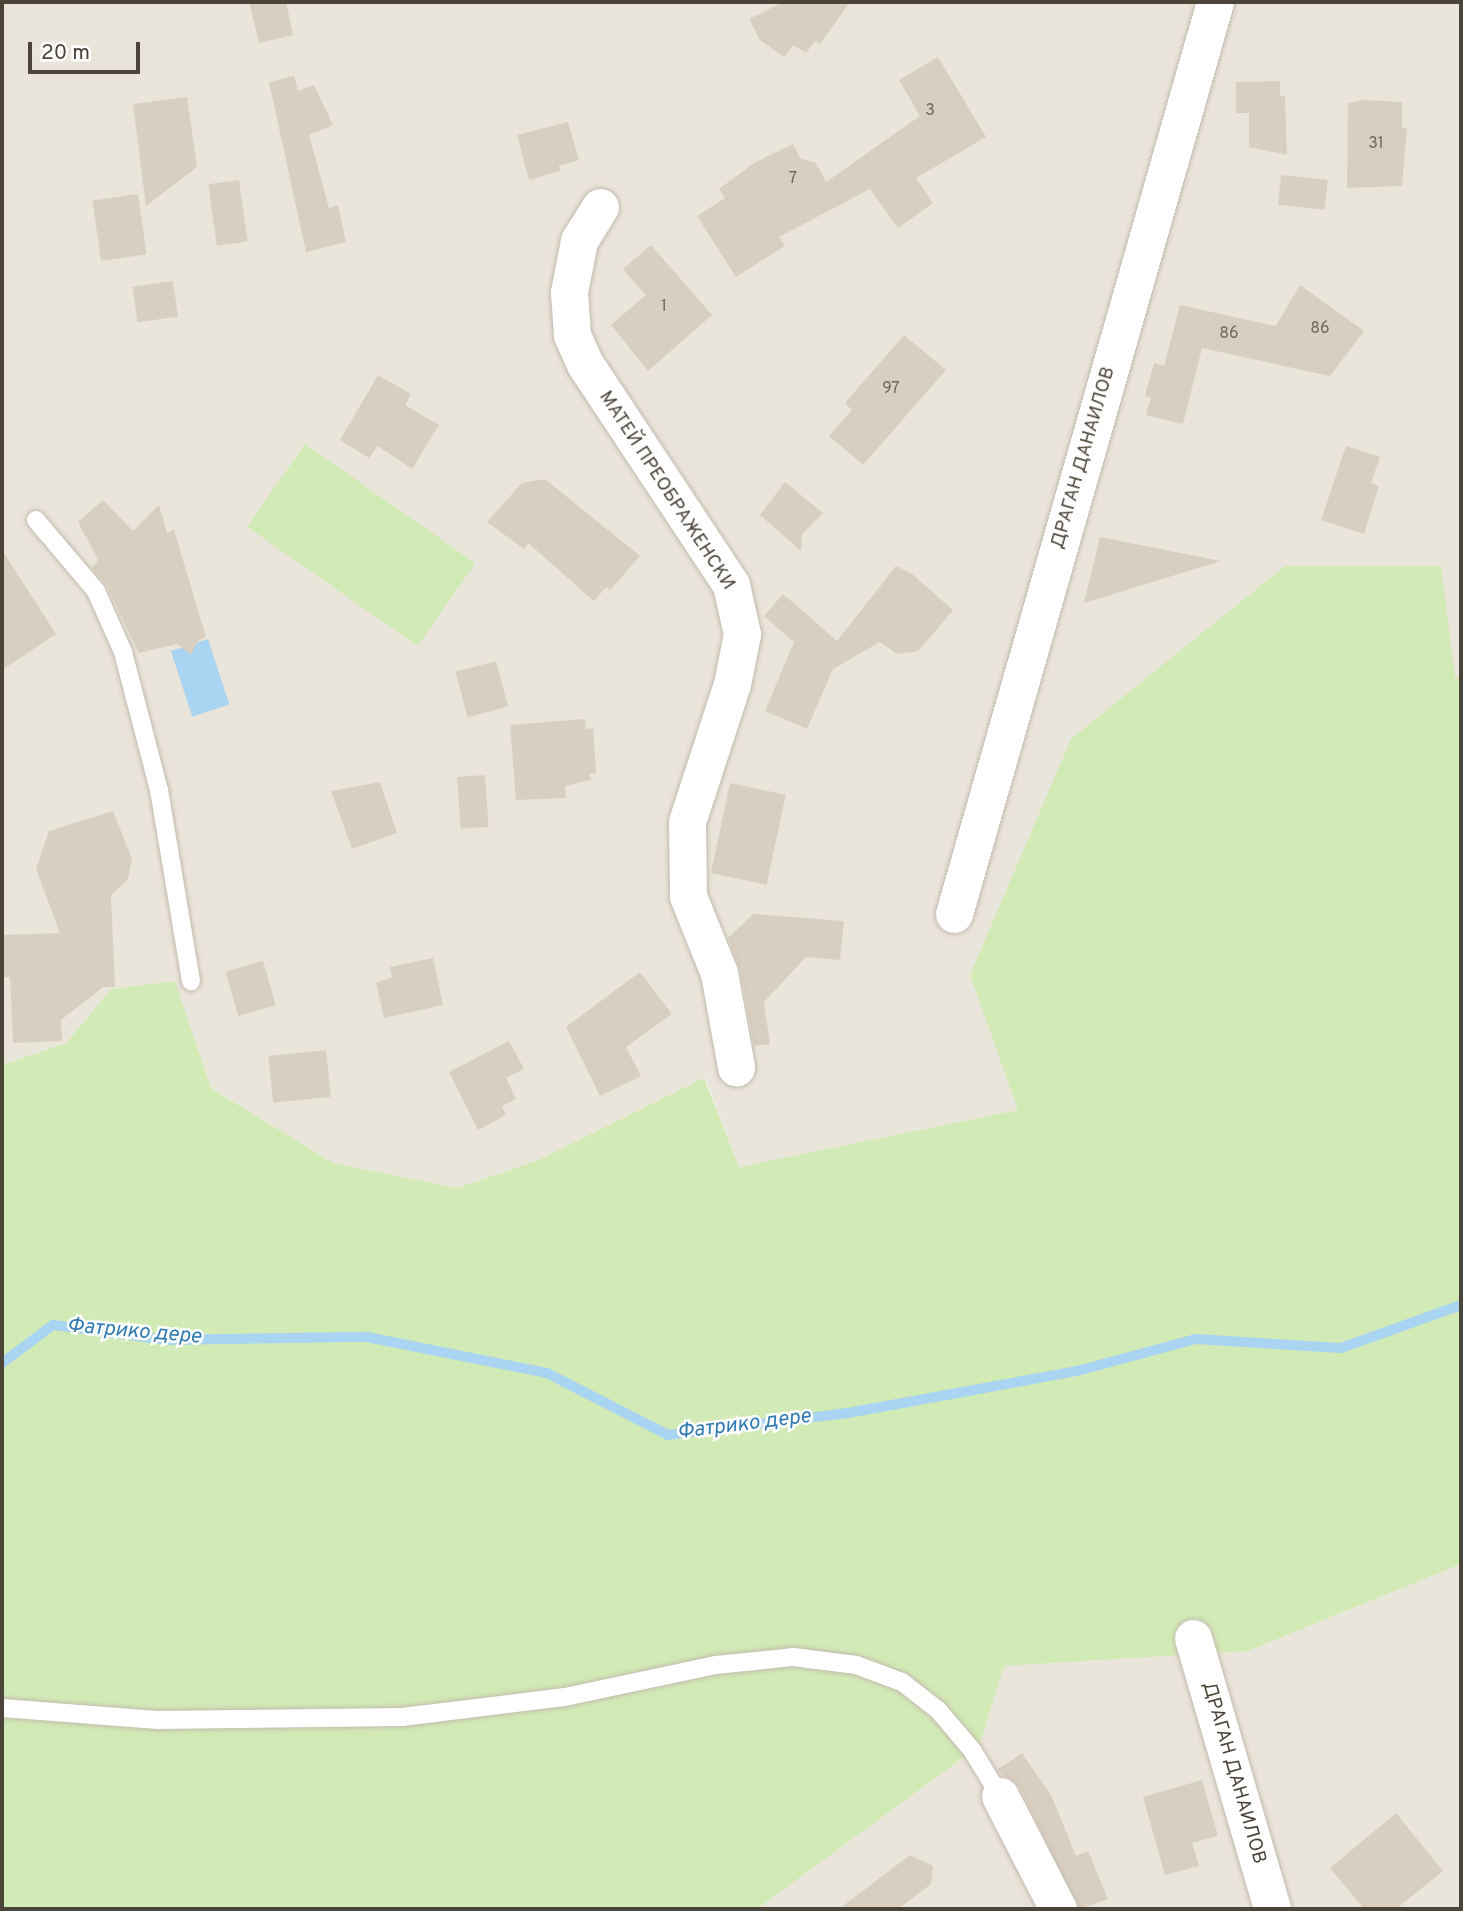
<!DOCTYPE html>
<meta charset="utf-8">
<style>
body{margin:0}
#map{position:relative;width:1463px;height:1911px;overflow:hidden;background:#f6f3ec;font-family:Overpass,sans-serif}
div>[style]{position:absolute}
.residential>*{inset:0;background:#eae5da}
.green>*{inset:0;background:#d2eab5;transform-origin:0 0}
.water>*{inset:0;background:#a9d4f2;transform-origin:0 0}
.stream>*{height:10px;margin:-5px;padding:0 5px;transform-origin:5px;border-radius:5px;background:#a9d4f2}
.building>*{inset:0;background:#d8cfc1;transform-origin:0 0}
.roads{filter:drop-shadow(0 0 2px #c2bbae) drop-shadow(0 0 2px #c2bbae)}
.lane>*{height:18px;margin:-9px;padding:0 9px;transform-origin:9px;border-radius:9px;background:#fff}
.street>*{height:37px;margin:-18.5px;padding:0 18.5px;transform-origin:18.5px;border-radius:18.5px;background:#fff}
span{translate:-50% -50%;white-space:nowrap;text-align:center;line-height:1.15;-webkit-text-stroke:5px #fff;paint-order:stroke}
.number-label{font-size:16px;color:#6e675b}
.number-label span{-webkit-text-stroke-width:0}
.street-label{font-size:19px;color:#4b4439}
.water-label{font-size:21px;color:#2e7ab2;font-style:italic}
.frame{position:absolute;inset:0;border:4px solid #4b4439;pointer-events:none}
.scale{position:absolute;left:28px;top:42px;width:112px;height:32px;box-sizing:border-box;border:4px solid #4b4439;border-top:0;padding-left:9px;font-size:21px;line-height:24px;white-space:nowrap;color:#4b4439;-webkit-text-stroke:5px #fff;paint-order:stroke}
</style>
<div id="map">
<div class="residential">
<div style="clip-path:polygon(2px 2px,1461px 2px,1461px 678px,970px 975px,1019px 1110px,739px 1167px,705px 1078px,536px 1161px,457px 1188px,333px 1163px,210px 1087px,175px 981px,111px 989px,66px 1043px,2px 1065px)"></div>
<div style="clip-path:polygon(1461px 1564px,1461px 1909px,757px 1909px,979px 1746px,1003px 1666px,1248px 1651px)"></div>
</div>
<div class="green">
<div style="left:305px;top:444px;width:208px;height:101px;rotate:35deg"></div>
<div style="clip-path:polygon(1285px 566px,1441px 566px,1455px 678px,1461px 678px,1461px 1564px,1248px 1651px,1004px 1666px,979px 1746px,757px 1909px,2px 1909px,2px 1065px,66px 1043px,111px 989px,175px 981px,211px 1088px,333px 1163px,457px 1188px,536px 1161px,704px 1078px,739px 1167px,1018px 1110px,970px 975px,1071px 739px)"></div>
</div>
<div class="water">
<div style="left:208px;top:639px;width:69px;height:39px;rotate:72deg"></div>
</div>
<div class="stream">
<div style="left:2px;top:1363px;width:64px;rotate:-36.7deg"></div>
<div style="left:53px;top:1325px;width:114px;rotate:7.6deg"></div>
<div style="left:166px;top:1340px;width:201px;rotate:-0.9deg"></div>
<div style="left:367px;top:1337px;width:184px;rotate:11.3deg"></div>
<div style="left:547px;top:1373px;width:136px;rotate:27.1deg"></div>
<div style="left:668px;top:1435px;width:181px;rotate:-7deg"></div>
<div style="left:848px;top:1413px;width:233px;rotate:-10.4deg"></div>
<div style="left:1077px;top:1371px;width:123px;rotate:-15.1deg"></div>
<div style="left:1196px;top:1339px;width:145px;rotate:3.6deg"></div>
<div style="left:1341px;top:1348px;width:127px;rotate:-19.7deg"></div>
</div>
<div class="building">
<div style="clip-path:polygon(249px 2px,286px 2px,293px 35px,259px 43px)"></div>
<div style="clip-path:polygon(783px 2px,850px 2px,820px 44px,815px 41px,806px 53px,793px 45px,784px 57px,760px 40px,749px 19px)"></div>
<div style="clip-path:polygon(938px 57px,986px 137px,916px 178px,933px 203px,898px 228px,870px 189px,779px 237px,785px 246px,736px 277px,697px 216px,725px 198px,719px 189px,754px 163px,793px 144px,800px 158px,816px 163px,826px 182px,920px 116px,899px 80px)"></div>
<div style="clip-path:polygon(294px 76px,298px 91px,314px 85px,333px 125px,309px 135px,329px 208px,338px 205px,346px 242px,306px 252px,269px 82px)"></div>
<div style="clip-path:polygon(1280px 81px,1280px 96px,1285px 96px,1287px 155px,1249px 147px,1249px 113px,1236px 113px,1236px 82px)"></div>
<div style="clip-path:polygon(187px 97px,197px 167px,146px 206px,133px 104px)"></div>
<div style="clip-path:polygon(1362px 100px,1402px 102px,1402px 128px,1407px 128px,1402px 186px,1347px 188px,1348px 103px)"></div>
<div style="clip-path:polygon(568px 122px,579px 160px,559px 166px,560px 171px,529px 180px,517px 135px)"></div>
<div style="left:1281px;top:175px;width:47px;height:30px;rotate:6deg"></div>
<div style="left:239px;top:180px;width:62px;height:31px;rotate:82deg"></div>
<div style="left:138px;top:194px;width:61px;height:46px;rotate:82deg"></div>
<div style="clip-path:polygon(651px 245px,712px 315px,648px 371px,611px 325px,646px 295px,623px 269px)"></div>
<div style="left:173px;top:281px;width:36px;height:41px;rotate:82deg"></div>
<div style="clip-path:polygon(1300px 285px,1364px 331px,1330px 376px,1202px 348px,1183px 424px,1146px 415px,1151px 398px,1145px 396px,1154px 363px,1164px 366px,1180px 305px,1276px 326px)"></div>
<div style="clip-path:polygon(904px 335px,946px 370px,863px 465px,829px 436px,852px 410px,845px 403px)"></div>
<div style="clip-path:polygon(378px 375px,411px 394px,405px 405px,439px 425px,412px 469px,378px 446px,369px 458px,340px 440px)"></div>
<div style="clip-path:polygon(1346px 446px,1380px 457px,1371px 483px,1379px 486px,1364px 534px,1321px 520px)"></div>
<div style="clip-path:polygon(545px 479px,640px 556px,610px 590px,606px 587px,594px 601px,528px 543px,524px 549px,487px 522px,522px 483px)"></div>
<div style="clip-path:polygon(785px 482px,823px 513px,802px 534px,801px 551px,760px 515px)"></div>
<div style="clip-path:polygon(103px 500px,133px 531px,159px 505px,167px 533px,174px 530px,206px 637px,199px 640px,191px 655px,177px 644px,139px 653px,107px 586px,92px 568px,98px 560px,78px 522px)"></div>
<div style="clip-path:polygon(1100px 537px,1221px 561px,1084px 603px)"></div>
<div style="clip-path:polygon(2px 550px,56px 634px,2px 670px)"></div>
<div style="clip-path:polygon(896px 566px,911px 573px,953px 610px,935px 632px,918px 651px,897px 654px,880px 642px,833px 669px,807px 729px,765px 711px,794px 642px,764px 616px,783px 594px,837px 641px)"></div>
<div style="left:496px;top:661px;width:47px;height:42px;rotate:75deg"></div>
<div style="clip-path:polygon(585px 719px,586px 729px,593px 728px,596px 773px,589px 774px,591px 780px,565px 786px,566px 798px,516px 800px,510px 725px)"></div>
<div style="left:485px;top:775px;width:52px;height:28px;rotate:86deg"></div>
<div style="clip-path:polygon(380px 782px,397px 833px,352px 849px,331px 791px)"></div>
<div style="left:730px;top:783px;width:57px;height:92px;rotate:12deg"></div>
<div style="clip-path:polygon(113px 811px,132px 859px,128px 879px,111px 895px,115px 987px,103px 987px,61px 1020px,62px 1041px,13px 1043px,10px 977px,2px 977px,2px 935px,60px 933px,36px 869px,49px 831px)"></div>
<div style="clip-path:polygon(753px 914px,844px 921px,840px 960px,806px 957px,764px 1002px,770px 1044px,754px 1046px,740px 969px,728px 938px)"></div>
<div style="clip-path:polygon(433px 958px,443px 1005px,384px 1018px,376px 982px,392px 978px,390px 967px)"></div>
<div style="left:263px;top:961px;width:46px;height:39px;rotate:74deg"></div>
<div style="clip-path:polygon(640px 972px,672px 1014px,626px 1047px,641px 1076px,600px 1096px,566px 1027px)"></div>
<div style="clip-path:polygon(509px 1041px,524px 1069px,506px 1078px,516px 1099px,502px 1106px,506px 1115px,478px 1130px,449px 1072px)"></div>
<div style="left:326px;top:1050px;width:47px;height:58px;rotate:84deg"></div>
<div style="clip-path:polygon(1022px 1753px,1051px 1795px,1076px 1856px,1088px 1851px,1108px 1899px,1079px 1909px,1019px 1786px,997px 1770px)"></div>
<div style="clip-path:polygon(1202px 1780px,1218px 1836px,1192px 1843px,1199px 1866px,1165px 1875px,1143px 1797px)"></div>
<div style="clip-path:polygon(1396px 1813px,1443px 1871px,1396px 1909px,1364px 1909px,1330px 1868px)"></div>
<div style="clip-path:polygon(910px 1855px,933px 1866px,931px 1884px,898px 1909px,839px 1909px)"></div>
</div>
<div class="roads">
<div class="lane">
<div style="left:36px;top:520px;width:93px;rotate:49.8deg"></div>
<div style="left:96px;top:591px;width:67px;rotate:66.1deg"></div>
<div style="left:123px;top:652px;width:143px;rotate:75.4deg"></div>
<div style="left:159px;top:790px;width:194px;rotate:80.5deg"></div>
<div style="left:2px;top:1708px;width:156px;rotate:4.4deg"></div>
<div style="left:158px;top:1720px;width:244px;rotate:-0.7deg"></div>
<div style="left:402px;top:1717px;width:164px;rotate:-7deg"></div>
<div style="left:565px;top:1697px;width:154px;rotate:-12deg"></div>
<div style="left:716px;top:1665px;width:77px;rotate:-5.9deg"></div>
<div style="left:793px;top:1657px;width:64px;rotate:7.2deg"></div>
<div style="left:856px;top:1665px;width:49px;rotate:20.3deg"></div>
<div style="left:902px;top:1682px;width:46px;rotate:37.9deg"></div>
<div style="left:938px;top:1710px;width:52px;rotate:49.6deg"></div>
<div style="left:972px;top:1750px;width:54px;rotate:58.7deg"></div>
</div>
<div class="street">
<div style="left:600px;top:207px;width:40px;rotate:122deg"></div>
<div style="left:579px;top:241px;width:52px;rotate:101.1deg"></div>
<div style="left:569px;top:292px;width:43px;rotate:86deg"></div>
<div style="left:572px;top:335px;width:32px;rotate:66deg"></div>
<div style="left:585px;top:364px;width:265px;rotate:56.5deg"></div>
<div style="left:731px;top:585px;width:50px;rotate:77.3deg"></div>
<div style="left:742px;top:634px;width:51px;rotate:101.3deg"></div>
<div style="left:732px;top:684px;width:145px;rotate:108.1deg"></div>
<div style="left:687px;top:822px;width:74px;rotate:89.2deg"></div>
<div style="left:688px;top:896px;width:83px;rotate:68.1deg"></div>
<div style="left:719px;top:973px;width:96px;rotate:79.7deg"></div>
<div style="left:954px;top:914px;width:949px;rotate:-74.03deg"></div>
<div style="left:1193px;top:1638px;width:282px;rotate:73.7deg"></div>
<div style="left:1000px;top:1796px;width:127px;rotate:62.8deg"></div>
</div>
</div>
<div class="number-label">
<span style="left:930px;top:111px">3</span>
<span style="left:1376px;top:144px">31</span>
<span style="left:793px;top:179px">7</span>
<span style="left:664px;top:307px">1</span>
<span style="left:1320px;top:329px">86</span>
<span style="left:1229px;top:334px">86</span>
<span style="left:891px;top:389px">97</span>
</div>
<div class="street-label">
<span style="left:1084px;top:458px;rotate:-74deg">ДРАГАН ДАНАИЛОВ</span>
<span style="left:666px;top:491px;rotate:57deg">МАТЕЙ ПРЕОБРАЖЕНСКИ</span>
<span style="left:1233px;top:1773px;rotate:74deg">ДРАГАН ДАНАИЛОВ</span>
</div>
<div class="water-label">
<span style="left:134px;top:1332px;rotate:5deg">Фатрико дере</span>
<span style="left:744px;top:1425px;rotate:-7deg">Фатрико дере</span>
</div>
<div class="frame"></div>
<div class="scale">20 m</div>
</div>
